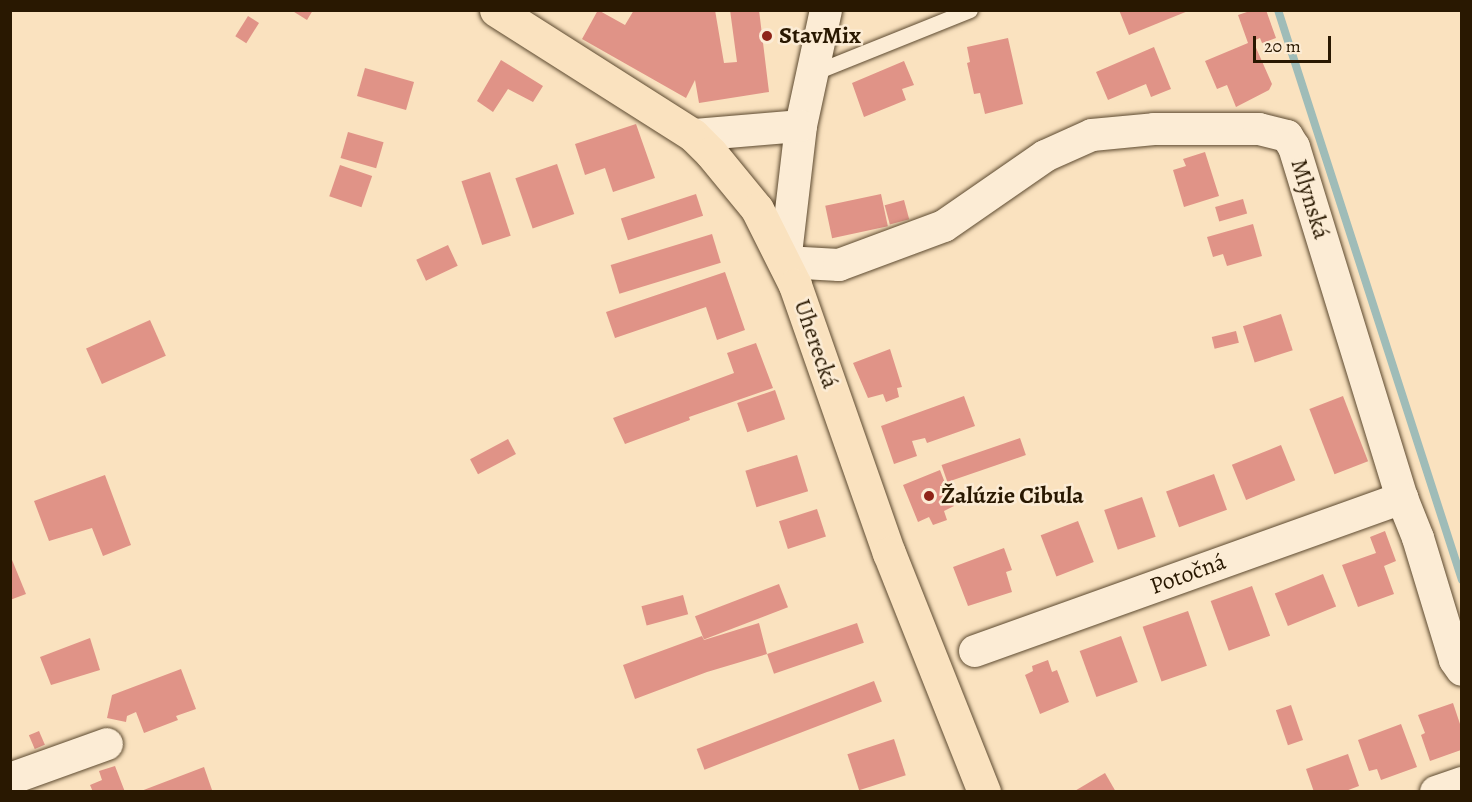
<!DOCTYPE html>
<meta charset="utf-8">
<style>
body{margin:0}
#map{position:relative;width:1472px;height:802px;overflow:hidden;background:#fae2bf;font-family:Alegreya,serif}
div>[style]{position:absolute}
.stream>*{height:8px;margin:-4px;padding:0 4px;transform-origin:4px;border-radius:4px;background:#9fbcb8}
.building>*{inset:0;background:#e09387;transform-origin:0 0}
.roads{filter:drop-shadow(0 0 2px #5d4a30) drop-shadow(0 0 2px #5d4a30)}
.service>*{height:15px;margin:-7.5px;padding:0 7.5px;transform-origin:7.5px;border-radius:7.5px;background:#fcecd5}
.minor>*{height:32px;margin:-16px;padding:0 16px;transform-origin:16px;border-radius:16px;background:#fcecd5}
.primary>*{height:33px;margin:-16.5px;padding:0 16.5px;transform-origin:16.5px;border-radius:16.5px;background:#fae2bf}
.dots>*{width:16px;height:16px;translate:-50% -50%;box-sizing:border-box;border:3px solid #fcecd5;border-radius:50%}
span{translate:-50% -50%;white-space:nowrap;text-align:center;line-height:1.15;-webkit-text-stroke:5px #fcecd5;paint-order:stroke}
.poi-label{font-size:24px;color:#291801;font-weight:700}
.left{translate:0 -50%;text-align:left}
.street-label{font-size:24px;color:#291801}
.frame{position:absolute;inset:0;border:12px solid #291801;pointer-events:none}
.scale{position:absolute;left:1253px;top:36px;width:78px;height:27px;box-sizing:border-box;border:3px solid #291801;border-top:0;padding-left:8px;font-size:18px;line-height:21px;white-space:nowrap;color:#291801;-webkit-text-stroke:4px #fcecd5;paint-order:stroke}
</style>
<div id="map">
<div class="stream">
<div style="left:1278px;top:10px;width:599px;rotate:72.11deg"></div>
</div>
<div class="building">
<div style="clip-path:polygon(291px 10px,313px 10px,307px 20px)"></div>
<div style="clip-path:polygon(598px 10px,625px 25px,634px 10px,715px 10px,724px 63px,737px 62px,730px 10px,759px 10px,769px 92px,699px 103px,695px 80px,686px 98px,582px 39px)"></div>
<div style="clip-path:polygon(1119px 10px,1188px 10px,1188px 11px,1129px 35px)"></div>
<div style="clip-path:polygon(1253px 10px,1266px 10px,1276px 38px,1262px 43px,1260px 38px,1253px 41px,1272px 84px,1269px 90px,1236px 107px,1227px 85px,1217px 89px,1205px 61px,1248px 43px,1238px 15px)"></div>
<div style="left:248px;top:16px;width:13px;height:24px;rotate:32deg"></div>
<div style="clip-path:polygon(1008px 38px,1023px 104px,985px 114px,980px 93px,974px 94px,967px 63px,970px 62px,967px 47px)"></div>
<div style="clip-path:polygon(1154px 47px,1171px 89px,1151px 97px,1146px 84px,1108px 100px,1096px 72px)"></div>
<div style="clip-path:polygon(501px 60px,543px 86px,533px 102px,508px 89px,493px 112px,477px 101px)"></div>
<div style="clip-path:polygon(904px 61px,914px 85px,902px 89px,906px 100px,864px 117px,852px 83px)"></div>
<div style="left:365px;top:68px;width:51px;height:29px;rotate:16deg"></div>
<div style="clip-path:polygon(636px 124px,655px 178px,613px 192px,605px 168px,585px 175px,575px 144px)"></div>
<div style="left:348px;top:132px;width:37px;height:27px;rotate:16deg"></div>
<div style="clip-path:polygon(1205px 152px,1219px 196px,1184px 207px,1173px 170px,1186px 166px,1183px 159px)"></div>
<div style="left:557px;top:164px;width:53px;height:44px;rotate:71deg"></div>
<div style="left:340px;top:165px;width:34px;height:33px;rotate:19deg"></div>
<div style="left:490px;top:172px;width:67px;height:30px;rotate:72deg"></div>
<div style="left:696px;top:194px;width:23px;height:79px;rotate:72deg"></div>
<div style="left:881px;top:194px;width:33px;height:57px;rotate:78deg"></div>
<div style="left:1243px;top:199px;width:15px;height:29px;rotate:74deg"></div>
<div style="left:904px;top:200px;width:20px;height:20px;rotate:75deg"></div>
<div style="clip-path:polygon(1253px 224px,1262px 256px,1227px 266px,1223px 254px,1213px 257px,1207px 237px)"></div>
<div style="left:712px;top:234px;width:30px;height:106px;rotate:73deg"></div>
<div style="left:448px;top:245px;width:23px;height:35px;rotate:65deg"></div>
<div style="clip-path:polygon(725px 272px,745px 330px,717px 340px,706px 307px,615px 338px,606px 312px)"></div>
<div style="left:1281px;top:314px;width:38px;height:40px;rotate:72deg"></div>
<div style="left:150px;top:320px;width:39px;height:70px;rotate:66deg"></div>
<div style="left:1236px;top:331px;width:12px;height:25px;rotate:76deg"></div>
<div style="clip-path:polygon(756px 343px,773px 388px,689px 417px,690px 420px,625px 444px,613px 418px,734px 373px,727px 353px)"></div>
<div style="clip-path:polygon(890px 349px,902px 387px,897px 388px,899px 397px,886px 402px,883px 394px,868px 398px,853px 363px)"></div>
<div style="left:775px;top:390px;width:31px;height:40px;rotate:71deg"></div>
<div style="clip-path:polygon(964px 396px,975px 426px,927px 443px,925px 438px,912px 441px,917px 456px,894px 464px,881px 426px)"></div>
<div style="left:1343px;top:396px;width:70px;height:36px;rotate:69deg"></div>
<div style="left:1020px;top:438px;width:18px;height:83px;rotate:71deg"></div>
<div style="left:508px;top:439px;width:17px;height:43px;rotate:62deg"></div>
<div style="left:1281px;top:445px;width:38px;height:53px;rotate:68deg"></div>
<div style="left:797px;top:455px;width:38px;height:54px;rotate:73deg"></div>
<div style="clip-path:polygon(940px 470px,954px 506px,944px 511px,947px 520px,933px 525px,929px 517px,918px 522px,903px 485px)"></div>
<div style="left:1214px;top:474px;width:38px;height:51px;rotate:70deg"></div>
<div style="clip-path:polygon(105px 475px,131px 545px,103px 556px,92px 528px,49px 541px,34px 501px)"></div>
<div style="left:1142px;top:497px;width:42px;height:40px;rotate:71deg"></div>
<div style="left:817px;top:509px;width:29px;height:40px;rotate:72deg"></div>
<div style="left:1078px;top:521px;width:44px;height:40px;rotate:69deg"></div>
<div style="clip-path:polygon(1385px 531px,1396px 561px,1384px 566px,1394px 594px,1358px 607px,1342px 565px,1376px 553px,1370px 537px)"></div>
<div style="clip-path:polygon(1004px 548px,1012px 570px,1006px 572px,1012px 592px,968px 606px,953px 567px)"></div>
<div style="clip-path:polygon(10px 555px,26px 594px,10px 600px)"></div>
<div style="left:1323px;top:574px;width:35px;height:52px;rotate:68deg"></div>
<div style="left:779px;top:584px;width:25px;height:90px;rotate:69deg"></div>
<div style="left:1252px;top:586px;width:53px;height:44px;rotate:70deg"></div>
<div style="left:683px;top:595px;width:20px;height:43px;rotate:75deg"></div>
<div style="left:1188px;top:611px;width:58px;height:48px;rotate:71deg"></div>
<div style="clip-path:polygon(759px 623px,767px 654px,707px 672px,635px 699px,623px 665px,702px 636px,704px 640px)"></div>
<div style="left:857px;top:623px;width:21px;height:95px;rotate:71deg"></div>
<div style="left:1121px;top:636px;width:49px;height:44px;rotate:70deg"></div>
<div style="clip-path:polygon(90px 638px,100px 670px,51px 685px,40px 657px)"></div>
<div style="clip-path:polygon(1048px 660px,1052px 672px,1057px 670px,1069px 702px,1040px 714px,1025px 675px,1033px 671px,1032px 666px)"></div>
<div style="clip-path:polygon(181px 669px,196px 709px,176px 716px,178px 720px,144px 733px,136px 712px,127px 716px,126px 722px,107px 718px,112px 695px)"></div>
<div style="left:874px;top:681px;width:22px;height:190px;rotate:69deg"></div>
<div style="clip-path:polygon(1453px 703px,1461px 727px,1461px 750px,1430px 761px,1421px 735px,1425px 733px,1418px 715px)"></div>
<div style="left:1291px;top:705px;width:37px;height:16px;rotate:71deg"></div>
<div style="clip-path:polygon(1401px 724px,1417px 767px,1381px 780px,1377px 769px,1369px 771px,1358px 740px)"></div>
<div style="left:39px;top:731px;width:15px;height:11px;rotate:67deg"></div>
<div style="left:894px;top:739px;width:38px;height:49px;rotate:72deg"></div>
<div style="clip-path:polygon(1348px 754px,1359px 786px,1343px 792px,1314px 792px,1306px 769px)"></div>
<div style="clip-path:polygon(115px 766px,125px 792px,93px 792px,90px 785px,102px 780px,99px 771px)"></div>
<div style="clip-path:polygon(204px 767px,212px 790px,141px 792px,141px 791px)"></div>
<div style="clip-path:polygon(1105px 773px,1116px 792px,1073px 792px)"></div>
</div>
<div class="roads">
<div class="service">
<div style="left:813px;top:73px;width:169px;rotate:-21.9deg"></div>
</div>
<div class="minor">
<div style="left:826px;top:10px;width:119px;rotate:102.2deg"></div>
<div style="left:801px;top:126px;width:137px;rotate:96.7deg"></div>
<div style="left:785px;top:262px;width:54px;rotate:3.2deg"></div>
<div style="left:839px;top:265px;width:112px;rotate:-20.4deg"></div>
<div style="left:944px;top:226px;width:123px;rotate:-34.7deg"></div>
<div style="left:1045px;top:156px;width:51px;rotate:-24.1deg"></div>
<div style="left:1092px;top:135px;width:62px;rotate:-5.5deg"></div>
<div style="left:1154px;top:129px;width:105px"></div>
<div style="left:1259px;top:129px;width:29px;rotate:14deg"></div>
<div style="left:1287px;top:136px;width:13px;rotate:58deg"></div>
<div style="left:1294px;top:147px;width:367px;rotate:72.9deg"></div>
<div style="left:1402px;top:498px;width:43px;rotate:68.2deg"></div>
<div style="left:1418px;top:538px;width:127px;rotate:73.1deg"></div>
<div style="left:1455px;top:660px;width:12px;rotate:55deg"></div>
<div style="left:693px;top:135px;width:108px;rotate:-4.8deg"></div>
<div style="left:975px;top:651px;width:454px;rotate:-19.7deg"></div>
<div style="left:10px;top:779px;width:103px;rotate:-19.8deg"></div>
<div style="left:1436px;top:792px;width:28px;rotate:-19deg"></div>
</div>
<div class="primary">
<div style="left:496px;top:10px;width:233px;rotate:32.4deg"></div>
<div style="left:693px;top:135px;width:25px;rotate:45deg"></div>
<div style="left:711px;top:153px;width:72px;rotate:50.6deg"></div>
<div style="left:757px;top:209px;width:85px;rotate:63.4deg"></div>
<div style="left:795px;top:285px;width:284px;rotate:70.7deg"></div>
<div style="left:889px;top:553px;width:257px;rotate:68.3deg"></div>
</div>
</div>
<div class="dots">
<div style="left:767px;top:36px;background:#8f2418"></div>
<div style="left:929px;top:496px;background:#8f2418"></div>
</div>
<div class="poi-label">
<span class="left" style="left:779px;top:36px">StavMix</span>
<span class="left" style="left:941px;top:496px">Žalúzie Cibula</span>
</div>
<div class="street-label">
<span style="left:1310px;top:199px;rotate:73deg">Mlynská</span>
<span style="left:816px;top:344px;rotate:71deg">Uherecká</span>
<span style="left:1188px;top:574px;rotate:-20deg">Potočná</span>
</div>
<div class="frame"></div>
<div class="scale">20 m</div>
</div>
